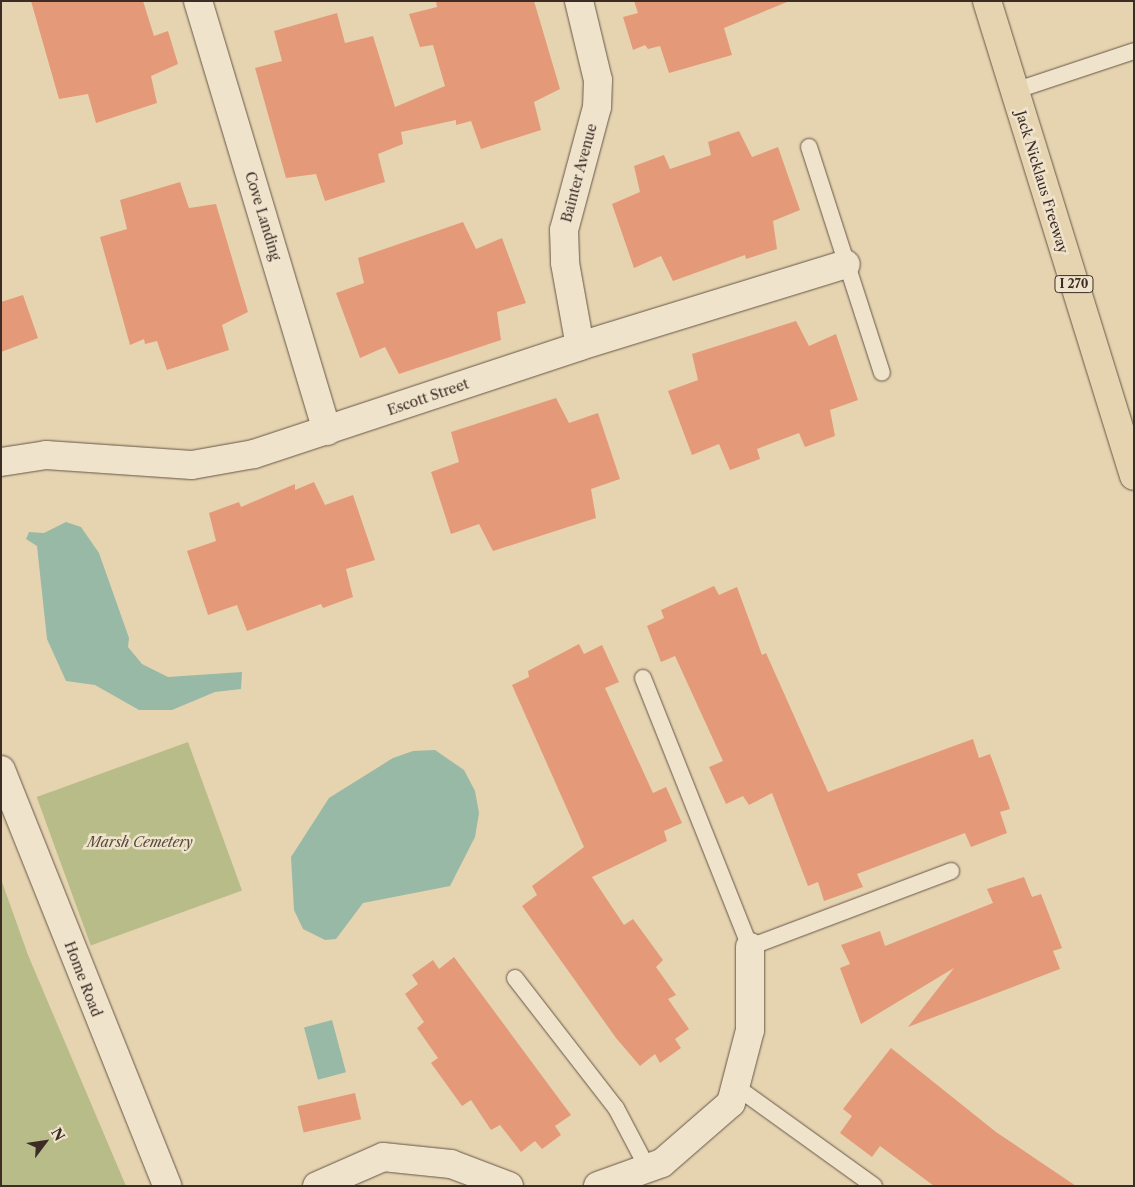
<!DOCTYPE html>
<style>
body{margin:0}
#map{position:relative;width:1135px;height:1187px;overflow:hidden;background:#e6d4b0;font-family:"Libre Caslon Text",serif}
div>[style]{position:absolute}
.green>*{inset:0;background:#b8bc89;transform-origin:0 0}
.water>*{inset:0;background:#97b9a6;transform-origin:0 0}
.building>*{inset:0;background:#e49a79;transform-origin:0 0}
.roads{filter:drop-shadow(0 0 1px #675648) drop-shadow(0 0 1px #675648)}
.lane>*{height:16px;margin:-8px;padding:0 8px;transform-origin:8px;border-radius:8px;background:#efe3cc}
.street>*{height:28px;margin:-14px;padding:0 14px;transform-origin:14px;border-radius:14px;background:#efe3cc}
.secondary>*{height:28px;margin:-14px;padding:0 14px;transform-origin:14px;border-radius:14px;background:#efe3cc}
.highway>*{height:28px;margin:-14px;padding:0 14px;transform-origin:14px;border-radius:14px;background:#e6d4b0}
span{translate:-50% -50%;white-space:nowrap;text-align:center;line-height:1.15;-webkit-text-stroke:5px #efe3cc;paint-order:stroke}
.shield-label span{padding:1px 4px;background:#efe3cc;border:1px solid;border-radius:4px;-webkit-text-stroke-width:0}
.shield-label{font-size:12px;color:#3d2c26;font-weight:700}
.street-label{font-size:14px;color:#3d2c26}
.park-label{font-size:14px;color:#56493a;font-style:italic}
.frame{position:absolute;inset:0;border:2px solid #3d2c26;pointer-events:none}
.north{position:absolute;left:20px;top:1117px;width:50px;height:50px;-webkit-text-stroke:4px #efe3cc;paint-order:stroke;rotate:59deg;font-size:14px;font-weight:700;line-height:20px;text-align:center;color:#3d2c26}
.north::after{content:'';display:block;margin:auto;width:18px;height:22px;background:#3d2c26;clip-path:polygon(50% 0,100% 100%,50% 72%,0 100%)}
</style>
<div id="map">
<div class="green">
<div style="left:188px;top:742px;width:158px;height:161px;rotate:70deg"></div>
<div style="clip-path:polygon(1px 879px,28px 955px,126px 1186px,1px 1186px)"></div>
</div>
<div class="water">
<div style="clip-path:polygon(66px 522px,81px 527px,99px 553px,129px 638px,128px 647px,142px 664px,168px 677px,242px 672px,241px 689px,215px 692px,172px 710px,139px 710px,95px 685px,66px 681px,47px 639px,37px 546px,26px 539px,29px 532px,44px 533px)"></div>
<div style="clip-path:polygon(435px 750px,464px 770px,475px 791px,479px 813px,475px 837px,450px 886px,363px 903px,336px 939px,325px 940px,303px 929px,294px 910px,291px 857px,329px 798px,393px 758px,413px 751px)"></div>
<div style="left:332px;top:1020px;width:54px;height:29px;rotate:75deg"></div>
</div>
<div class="building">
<div style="clip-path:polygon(31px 1px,143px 1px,154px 36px,168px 31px,178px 64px,151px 76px,157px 103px,96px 123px,88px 94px,59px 99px)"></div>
<div style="clip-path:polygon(436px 1px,534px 1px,560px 89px,534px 102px,541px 130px,481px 149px,471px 121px,456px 125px,456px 120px,401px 132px,403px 144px,378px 154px,385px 182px,325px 201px,316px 174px,286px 178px,255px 68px,282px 61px,274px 31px,337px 13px,345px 43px,373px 36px,395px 107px,445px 86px,433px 45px,420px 47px,409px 14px,437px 7px)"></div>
<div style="clip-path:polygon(634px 1px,787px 1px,787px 2px,724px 28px,732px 55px,669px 73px,660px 46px,648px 49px,645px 45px,633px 50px,623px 17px,638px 13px)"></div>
<div style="clip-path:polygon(739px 131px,752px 157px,778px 147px,800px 210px,773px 221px,777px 249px,746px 259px,745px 255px,673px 281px,661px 256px,634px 268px,612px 204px,640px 192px,634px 166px,664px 155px,670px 169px,711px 155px,708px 142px)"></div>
<div style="clip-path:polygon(180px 182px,189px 208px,216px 204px,248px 312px,222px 325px,229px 350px,167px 370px,157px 341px,145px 344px,144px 339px,130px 345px,100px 237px,127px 229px,120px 200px)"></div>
<div style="clip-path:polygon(463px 222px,476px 249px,502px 238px,526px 303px,497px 312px,501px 340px,399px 374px,385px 347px,360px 358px,336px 293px,364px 283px,358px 258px)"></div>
<div style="clip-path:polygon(23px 295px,38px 338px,1px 352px,1px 302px)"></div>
<div style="clip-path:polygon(796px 321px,809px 346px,836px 334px,858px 400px,830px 410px,835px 436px,805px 447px,799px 433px,757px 449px,760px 459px,730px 470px,719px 444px,692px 455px,668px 391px,698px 380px,692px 354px)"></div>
<div style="clip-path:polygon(556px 398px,569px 423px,598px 413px,620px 479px,591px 489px,596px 518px,493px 551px,479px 524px,451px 534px,431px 472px,459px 462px,451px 432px)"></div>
<div style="clip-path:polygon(314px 482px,325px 505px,353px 495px,375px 560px,346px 569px,353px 597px,323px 608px,321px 604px,247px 631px,237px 605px,208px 615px,187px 551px,216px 541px,209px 513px,239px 502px,241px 507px,295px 484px,295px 490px)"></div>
<div style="clip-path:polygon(714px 586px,719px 595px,737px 587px,762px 655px,766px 653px,828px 792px,973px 739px,979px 758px,990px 754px,999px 778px,1010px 809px,1000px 812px,1007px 833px,971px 847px,965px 833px,857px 874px,863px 887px,824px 901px,818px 882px,808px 886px,772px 793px,749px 805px,743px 796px,726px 804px,709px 767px,723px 761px,675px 656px,661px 662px,647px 626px,664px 618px,661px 610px)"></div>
<div style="clip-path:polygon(579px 644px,584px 654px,602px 645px,619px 682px,605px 688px,653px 793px,666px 787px,682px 823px,664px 831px,667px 841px,592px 877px,624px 925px,633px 919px,663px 960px,656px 967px,676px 995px,668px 999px,689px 1029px,675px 1039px,681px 1048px,660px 1063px,655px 1054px,640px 1066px,616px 1038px,522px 906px,537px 895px,532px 886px,584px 847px,512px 685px,529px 677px,528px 671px)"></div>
<div style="clip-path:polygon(1024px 877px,1032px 897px,1041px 894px,1062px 948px,1053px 951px,1060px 969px,908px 1027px,954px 968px,861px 1024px,840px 968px,850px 964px,841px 945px,880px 931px,885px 946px,993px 903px,987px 889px)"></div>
<div style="clip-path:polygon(454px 957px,571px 1115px,555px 1126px,561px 1135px,542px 1149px,535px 1141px,521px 1152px,500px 1125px,491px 1130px,471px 1100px,462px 1106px,431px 1063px,438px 1058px,417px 1028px,424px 1022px,405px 994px,418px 984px,412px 975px,433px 960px,439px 969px)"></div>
<div style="clip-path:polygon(891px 1048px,996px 1132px,1076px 1186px,934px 1186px,880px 1146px,872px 1157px,840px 1133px,852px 1116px,843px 1109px)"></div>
<div style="left:355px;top:1093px;width:27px;height:59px;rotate:77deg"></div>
</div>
<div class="roads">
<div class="lane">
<div style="left:1014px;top:91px;width:126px;rotate:-18.4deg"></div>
<div style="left:809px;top:147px;width:237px;rotate:72.1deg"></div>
<div style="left:643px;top:678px;width:289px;rotate:68.3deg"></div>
<div style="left:750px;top:947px;width:215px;rotate:-20.7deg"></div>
<div style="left:515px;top:978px;width:165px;rotate:52.2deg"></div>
<div style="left:616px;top:1108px;width:69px;rotate:62.3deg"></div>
<div style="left:735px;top:1086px;width:171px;rotate:35.7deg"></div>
</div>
<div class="street">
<div style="left:198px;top:1px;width:449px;rotate:73.3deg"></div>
<div style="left:579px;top:1px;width:81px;rotate:76.5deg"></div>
<div style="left:598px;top:80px;width:27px;rotate:92deg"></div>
<div style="left:597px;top:107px;width:127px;rotate:105deg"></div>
<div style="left:564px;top:230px;width:33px;rotate:88deg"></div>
<div style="left:565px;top:263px;width:84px;rotate:79.8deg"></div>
<div style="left:1px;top:462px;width:46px;rotate:-8.8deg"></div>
<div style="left:46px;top:455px;width:146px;rotate:3.9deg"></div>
<div style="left:192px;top:465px;width:63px;rotate:-10.1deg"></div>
<div style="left:254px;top:454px;width:343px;rotate:-18.3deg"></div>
<div style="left:580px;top:346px;width:278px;rotate:-17.1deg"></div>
<div style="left:317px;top:1186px;width:72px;rotate:-23.7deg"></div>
<div style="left:383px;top:1157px;width:68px;rotate:5.9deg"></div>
<div style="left:451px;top:1164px;width:62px;rotate:20.8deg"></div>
<div style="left:598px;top:1186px;width:68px;rotate:-19.8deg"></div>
<div style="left:662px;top:1163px;width:91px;rotate:-41deg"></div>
<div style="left:731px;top:1103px;width:75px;rotate:-75.4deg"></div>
<div style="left:750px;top:1030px;width:83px;rotate:-90deg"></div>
</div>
<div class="secondary">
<div style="left:1px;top:770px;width:448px;rotate:68.2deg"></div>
</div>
<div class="highway">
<div style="left:987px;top:1px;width:497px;rotate:72.8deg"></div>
</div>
</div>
<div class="shield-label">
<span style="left:1074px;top:284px">I 270</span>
</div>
<div class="street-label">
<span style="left:579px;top:173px;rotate:-75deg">Bainter Avenue</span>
<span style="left:1042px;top:182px;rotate:73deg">Jack Nicklaus Freeway</span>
<span style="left:263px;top:216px;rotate:73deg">Cove Landing</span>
<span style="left:428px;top:397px;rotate:-19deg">Escott Street</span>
<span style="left:83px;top:979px;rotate:69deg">Home Road</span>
</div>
<div class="park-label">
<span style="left:140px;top:842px">Marsh Cemetery</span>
</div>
<div class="frame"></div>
<div class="north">N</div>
</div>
